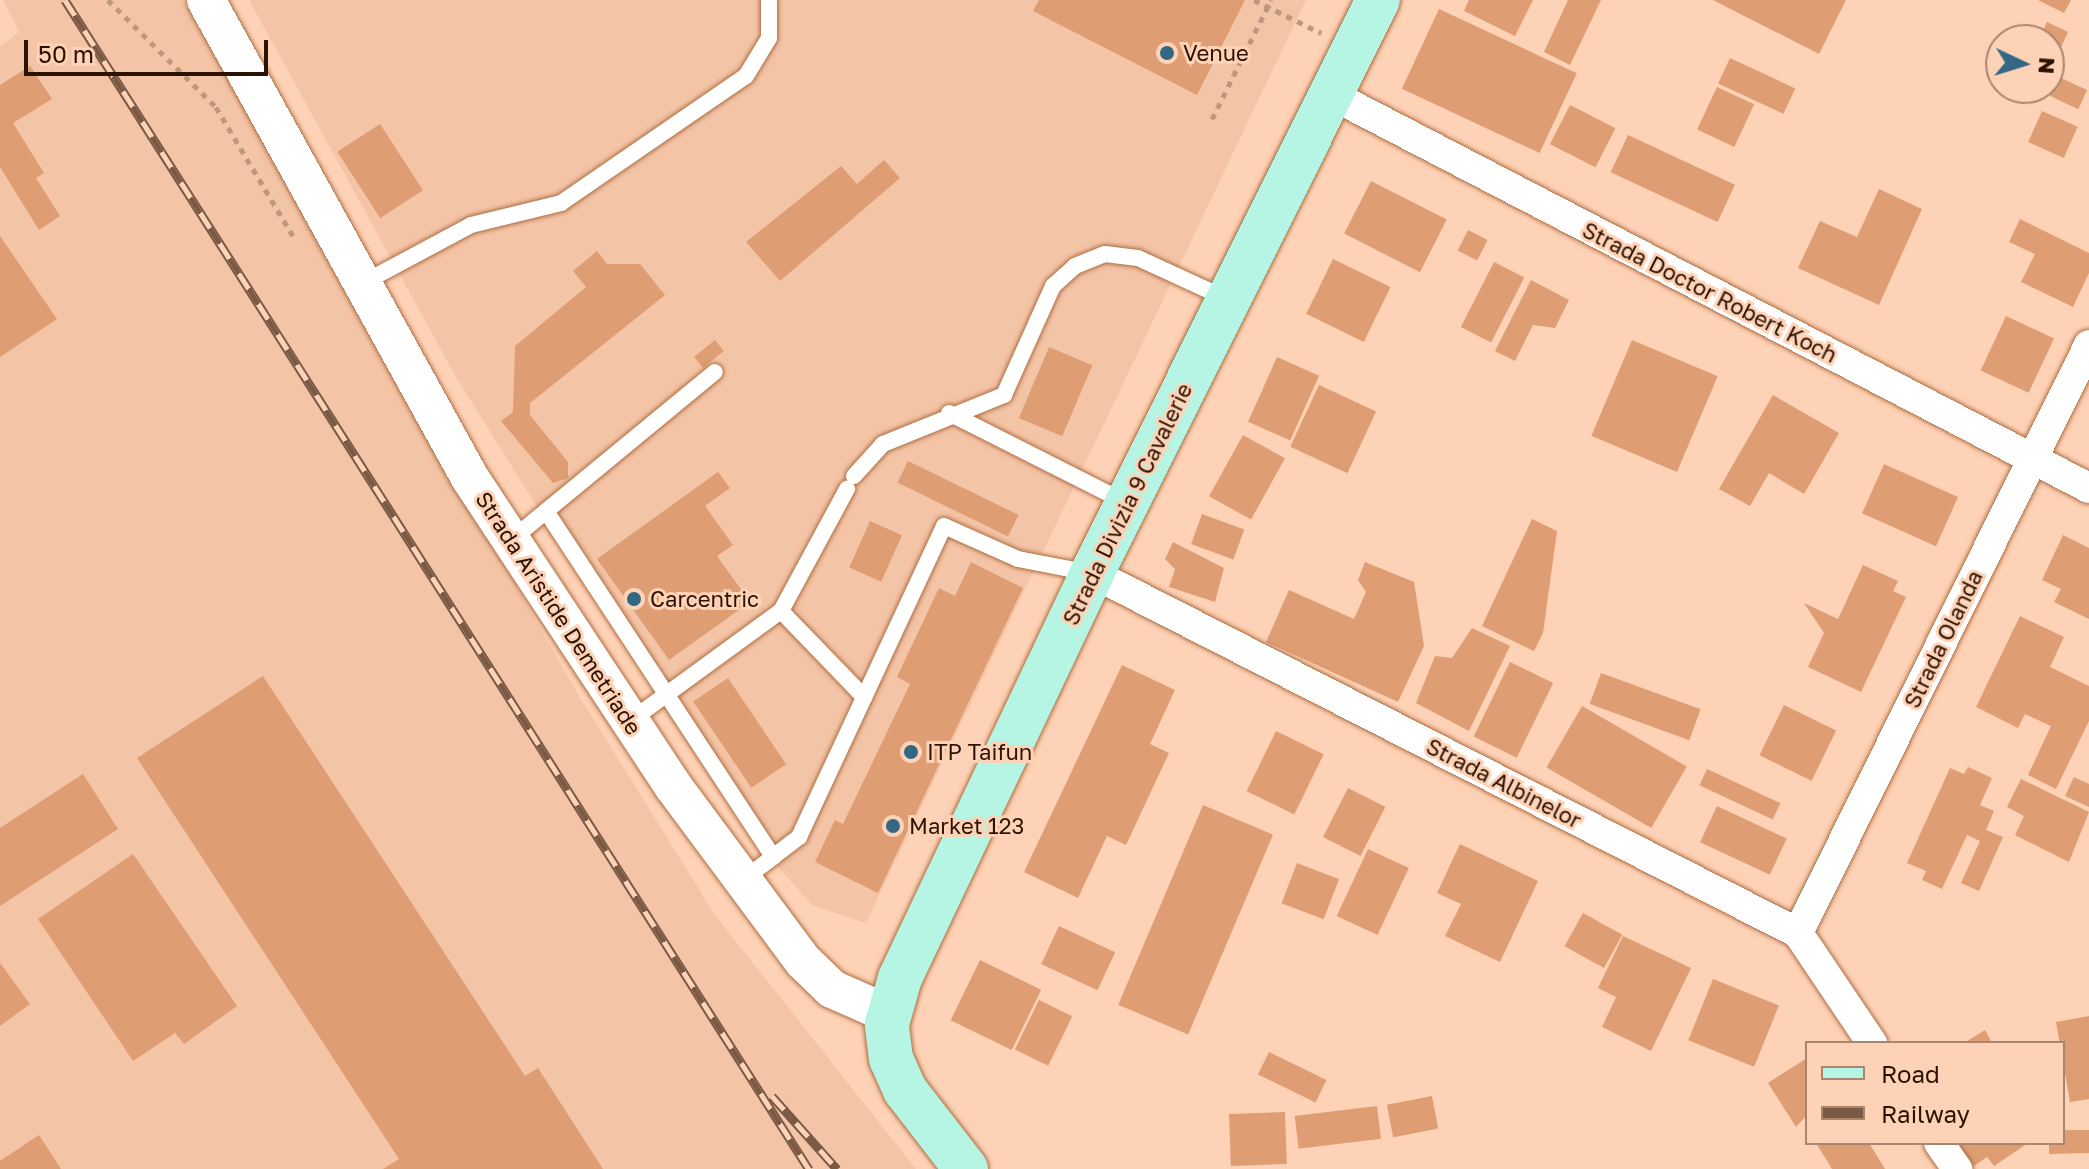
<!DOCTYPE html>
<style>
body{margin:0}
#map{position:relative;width:2089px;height:1169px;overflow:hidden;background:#fed2b6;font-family:"Golos Text",sans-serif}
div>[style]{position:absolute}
.built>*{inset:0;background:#f4c4a6}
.building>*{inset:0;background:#de9d72;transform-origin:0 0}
.path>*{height:5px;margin-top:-2.5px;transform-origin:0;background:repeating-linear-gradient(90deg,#bd977e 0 6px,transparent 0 12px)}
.roads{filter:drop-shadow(0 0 2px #af6d40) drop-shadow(0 0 2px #af6d40)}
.service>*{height:16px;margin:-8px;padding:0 8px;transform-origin:8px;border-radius:8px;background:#fff}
.minor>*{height:30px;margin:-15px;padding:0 15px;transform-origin:15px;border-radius:15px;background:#fff}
.tertiary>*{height:38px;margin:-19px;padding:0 19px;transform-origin:19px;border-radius:19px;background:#fff}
.primary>*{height:44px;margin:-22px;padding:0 22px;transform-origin:22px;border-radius:22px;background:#b6f4e3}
.rail>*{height:9px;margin-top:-4.5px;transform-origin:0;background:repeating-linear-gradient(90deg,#fed2b6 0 18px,#7b5a45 0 36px);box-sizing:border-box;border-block:2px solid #7b5a45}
.dots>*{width:22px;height:22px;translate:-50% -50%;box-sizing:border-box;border:4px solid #fed2b6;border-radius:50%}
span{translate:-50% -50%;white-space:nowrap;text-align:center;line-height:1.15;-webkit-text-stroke:6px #fed2b6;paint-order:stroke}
.poi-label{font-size:22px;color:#2c1201}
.left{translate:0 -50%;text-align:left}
.street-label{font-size:22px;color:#2c1201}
.legend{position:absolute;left:1805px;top:1041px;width:260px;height:104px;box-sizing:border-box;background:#fed2b6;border:2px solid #aa856e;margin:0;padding:10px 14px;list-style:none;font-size:24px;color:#2c1201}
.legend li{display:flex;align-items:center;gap:16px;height:40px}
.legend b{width:40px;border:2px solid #aa856e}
.north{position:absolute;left:1985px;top:24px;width:80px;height:80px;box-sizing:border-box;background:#fed2b6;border:2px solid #aa856e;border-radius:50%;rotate:94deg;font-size:22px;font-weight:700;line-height:32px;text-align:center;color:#2c1201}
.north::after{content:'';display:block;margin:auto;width:28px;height:36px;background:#336884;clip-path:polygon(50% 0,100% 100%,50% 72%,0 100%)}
.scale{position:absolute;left:24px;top:40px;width:244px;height:36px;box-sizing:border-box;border:4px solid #2c1201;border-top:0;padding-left:10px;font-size:24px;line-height:28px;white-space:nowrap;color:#2c1201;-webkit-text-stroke:6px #fed2b6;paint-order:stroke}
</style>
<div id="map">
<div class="built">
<div style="clip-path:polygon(3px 0,183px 0,576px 691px,715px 915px,916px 1169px,0 1169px,0 47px,19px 32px)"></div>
<div style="clip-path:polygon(249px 0,1306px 0,866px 923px,812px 905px,763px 850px,615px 632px,456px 377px)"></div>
</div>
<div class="building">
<div style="clip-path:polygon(1039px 0,1245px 0,1197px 95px,1033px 11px)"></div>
<div style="clip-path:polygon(1469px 0,1533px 0,1515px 36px,1464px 11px)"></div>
<div style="clip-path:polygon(1568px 0,1601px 0,1570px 65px,1544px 52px)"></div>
<div style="clip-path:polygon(1713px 0,1846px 0,1819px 54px)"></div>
<div style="clip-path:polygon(2038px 0,2071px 0,2064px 13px)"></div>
<div style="left:1439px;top:9px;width:152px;height:88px;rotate:25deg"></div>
<div style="clip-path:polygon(2047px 22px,2068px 32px,2057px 56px,2049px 52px,2049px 40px,2039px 40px)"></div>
<div style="left:1730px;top:58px;width:72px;height:28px;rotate:25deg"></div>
<div style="clip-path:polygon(30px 66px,52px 99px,13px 123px,44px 173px,36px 178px,60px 216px,39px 230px,0 167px,0 85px)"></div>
<div style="left:2059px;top:77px;width:31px;height:21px;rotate:25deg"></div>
<div style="left:1717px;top:87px;width:41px;height:47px;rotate:25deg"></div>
<div style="left:1570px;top:105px;width:51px;height:44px;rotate:27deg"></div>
<div style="left:2042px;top:111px;width:39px;height:34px;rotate:24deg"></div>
<div style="left:380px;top:124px;width:79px;height:51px;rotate:57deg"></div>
<div style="left:1628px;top:135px;width:118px;height:41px;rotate:25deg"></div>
<div style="clip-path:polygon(884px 160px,900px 178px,780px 281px,746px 242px,841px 166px,857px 184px)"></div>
<div style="left:1371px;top:181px;width:85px;height:59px;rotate:27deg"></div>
<div style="clip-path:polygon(1879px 189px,1922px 209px,1879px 305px,1798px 268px,1820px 221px,1857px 237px)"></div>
<div style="clip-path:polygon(2020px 219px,2089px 253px,2089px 273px,2073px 307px,2021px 282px,2035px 254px,2009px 242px)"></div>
<div style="left:1468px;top:230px;width:22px;height:23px;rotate:27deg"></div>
<div style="clip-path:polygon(0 236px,57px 319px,0 357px)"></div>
<div style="clip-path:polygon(597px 251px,607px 264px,640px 264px,665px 295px,530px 403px,530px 415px,568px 462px,568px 478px,553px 483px,501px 421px,513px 412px,515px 346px,586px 287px,573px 271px)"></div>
<div style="left:1333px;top:259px;width:64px;height:61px;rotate:26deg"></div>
<div style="left:1494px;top:262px;width:34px;height:73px;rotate:27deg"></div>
<div style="clip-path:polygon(1531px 280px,1569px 300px,1555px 328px,1533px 325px,1515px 361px,1495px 351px)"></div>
<div style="left:2006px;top:316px;width:53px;height:60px;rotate:25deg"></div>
<div style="left:715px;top:340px;width:14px;height:27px;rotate:51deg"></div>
<div style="left:1632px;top:340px;width:93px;height:104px;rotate:23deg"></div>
<div style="left:1049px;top:347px;width:47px;height:77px;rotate:23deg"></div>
<div style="left:1277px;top:357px;width:46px;height:71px;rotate:24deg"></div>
<div style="left:1319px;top:385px;width:63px;height:68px;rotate:25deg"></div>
<div style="clip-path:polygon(1773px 395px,1839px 433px,1804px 494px,1769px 473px,1750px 506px,1719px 489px)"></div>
<div style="left:1243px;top:435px;width:48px;height:70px;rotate:29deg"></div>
<div style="left:908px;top:461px;width:123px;height:24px;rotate:26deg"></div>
<div style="left:1884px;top:464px;width:81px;height:54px;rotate:24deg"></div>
<div style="clip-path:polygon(718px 472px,730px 488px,705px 506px,733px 545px,717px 556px,750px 602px,669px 660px,597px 559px)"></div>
<div style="left:1202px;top:514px;width:45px;height:32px;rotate:20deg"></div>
<div style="clip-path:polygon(1532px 519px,1557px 531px,1543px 633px,1534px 651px,1482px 626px)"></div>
<div style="left:870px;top:521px;width:35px;height:51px;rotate:24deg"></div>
<div style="clip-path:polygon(2063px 535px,2089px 548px,2089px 619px,2054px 602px,2061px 589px,2042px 580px)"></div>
<div style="clip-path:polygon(1173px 542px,1224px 568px,1215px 602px,1169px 587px,1175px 569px,1165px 559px)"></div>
<div style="clip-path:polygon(971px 562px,1023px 588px,878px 893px,815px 862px,835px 820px,843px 824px,910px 684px,897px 677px,939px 588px,955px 596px)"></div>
<div style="clip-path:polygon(1365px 562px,1414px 582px,1424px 646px,1398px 702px,1266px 642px,1289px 590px,1354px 619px,1366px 592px,1358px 580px)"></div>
<div style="clip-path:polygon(1863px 565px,1898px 581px,1893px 591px,1906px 597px,1861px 692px,1808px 667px,1824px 633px,1804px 603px,1838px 619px)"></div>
<div style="clip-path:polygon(2020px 616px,2064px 637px,2050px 667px,2089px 686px,2089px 721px,2056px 789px,2028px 775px,2051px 726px,2025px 714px,2018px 728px,1976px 707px)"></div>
<div style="clip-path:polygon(1472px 628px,1510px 646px,1469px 731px,1416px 703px,1435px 656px,1452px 658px)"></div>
<div style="left:1510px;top:662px;width:48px;height:83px;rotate:26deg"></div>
<div style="clip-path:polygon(1122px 665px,1175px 690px,1150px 744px,1169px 753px,1126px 845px,1107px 836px,1078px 898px,1024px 872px)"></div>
<div style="left:1601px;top:673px;width:106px;height:33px;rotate:20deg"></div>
<div style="clip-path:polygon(263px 676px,525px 1076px,538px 1068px,603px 1169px,383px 1169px,399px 1159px,137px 758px)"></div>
<div style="left:728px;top:678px;width:104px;height:42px;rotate:56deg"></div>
<div style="left:1784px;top:705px;width:58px;height:56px;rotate:26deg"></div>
<div style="left:1582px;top:706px;width:121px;height:71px;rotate:30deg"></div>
<div style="left:1276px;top:731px;width:53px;height:67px;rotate:26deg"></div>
<div style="clip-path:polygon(1968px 767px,1992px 778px,1980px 805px,1994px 811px,1986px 830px,2003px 837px,1979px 891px,1961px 883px,1980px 841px,1967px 835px,1942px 889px,1922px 880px,1926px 871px,1907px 863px,1950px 768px,1964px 774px)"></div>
<div style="left:1707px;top:769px;width:81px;height:18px;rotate:25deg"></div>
<div style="clip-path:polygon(83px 774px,118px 829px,0 906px,0 828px)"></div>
<div style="clip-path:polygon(2074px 777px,2089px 784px,2089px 807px,2065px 796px)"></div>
<div style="clip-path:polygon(2021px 779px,2089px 812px,2069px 862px,2015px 835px,2024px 816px,2007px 807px)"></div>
<div style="left:1348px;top:788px;width:42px;height:55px;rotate:27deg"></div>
<div style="left:1203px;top:805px;width:76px;height:217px;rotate:23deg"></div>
<div style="left:1717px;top:806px;width:77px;height:40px;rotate:25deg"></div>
<div style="clip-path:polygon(1460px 844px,1538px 881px,1500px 962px,1445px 936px,1461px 904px,1437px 893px)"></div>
<div style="left:1368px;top:849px;width:45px;height:74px;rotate:25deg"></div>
<div style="clip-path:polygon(133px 854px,237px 1006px,184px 1044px,175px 1033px,133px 1061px,38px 919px)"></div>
<div style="left:1297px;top:863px;width:45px;height:43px;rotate:21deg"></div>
<div style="left:1583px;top:913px;width:45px;height:38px;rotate:29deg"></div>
<div style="left:1059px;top:926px;width:62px;height:42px;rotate:25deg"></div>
<div style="clip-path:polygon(1623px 936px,1691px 968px,1651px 1051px,1602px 1027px,1616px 997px,1598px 988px)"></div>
<div style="left:980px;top:960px;width:68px;height:67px;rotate:26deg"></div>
<div style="clip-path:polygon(0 963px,30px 1004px,0 1026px)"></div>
<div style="left:1713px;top:979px;width:71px;height:66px;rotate:22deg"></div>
<div style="left:1039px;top:1000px;width:37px;height:55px;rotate:26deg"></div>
<div style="clip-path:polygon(2089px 1016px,2089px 1099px,2070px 1102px,2056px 1022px)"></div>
<div style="clip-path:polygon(1985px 1030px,1992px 1043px,1964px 1043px)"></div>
<div style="left:1269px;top:1052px;width:64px;height:25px;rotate:26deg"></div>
<div style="clip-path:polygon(1807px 1058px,1807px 1115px,1796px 1127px,1768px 1083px)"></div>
<div style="left:1432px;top:1096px;width:33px;height:46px;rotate:79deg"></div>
<div style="left:1377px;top:1106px;width:33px;height:83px;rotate:83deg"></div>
<div style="left:1285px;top:1112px;width:52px;height:56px;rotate:88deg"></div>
<div style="clip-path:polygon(2063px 1130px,2089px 1130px,2089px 1153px,2049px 1154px,2049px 1143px,2063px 1143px)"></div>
<div style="clip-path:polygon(39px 1135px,61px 1169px,0 1169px,0 1161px)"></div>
<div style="clip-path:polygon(1816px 1143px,1869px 1143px,1885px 1169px,1832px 1169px)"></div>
<div style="clip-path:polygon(1953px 1143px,2028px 1143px,1994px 1166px,1987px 1157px,1969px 1169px)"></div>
</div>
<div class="path">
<div style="left:108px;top:0;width:152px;rotate:44.7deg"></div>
<div style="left:216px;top:107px;width:150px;rotate:59.2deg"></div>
<div style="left:1254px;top:0;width:75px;rotate:26.2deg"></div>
<div style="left:1212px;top:119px;width:133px;rotate:-63.6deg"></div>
</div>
<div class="roads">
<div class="service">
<div style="left:361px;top:284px;width:125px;rotate:-28.2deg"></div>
<div style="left:471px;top:225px;width:93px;rotate:-13.7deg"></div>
<div style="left:561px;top:203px;width:224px;rotate:-34.5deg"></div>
<div style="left:746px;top:76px;width:44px;rotate:-58.8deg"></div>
<div style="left:769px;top:38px;width:38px;rotate:-90deg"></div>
<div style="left:949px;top:413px;width:197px;rotate:26.8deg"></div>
<div style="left:854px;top:476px;width:43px;rotate:-47.8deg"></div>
<div style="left:883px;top:444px;width:131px;rotate:-22deg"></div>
<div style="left:1004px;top:395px;width:120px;rotate:-65.8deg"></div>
<div style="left:1053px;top:286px;width:30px;rotate:-42deg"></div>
<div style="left:1075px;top:266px;width:32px;rotate:-22deg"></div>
<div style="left:1105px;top:254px;width:33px;rotate:7deg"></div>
<div style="left:1138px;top:258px;width:98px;rotate:24.7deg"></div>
<div style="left:546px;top:511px;width:414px;rotate:56.7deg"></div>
<div style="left:511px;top:540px;width:264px;rotate:-39.5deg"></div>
<div style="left:781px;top:611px;width:120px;rotate:46deg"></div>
<div style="left:630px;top:721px;width:187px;rotate:-36.1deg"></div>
<div style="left:781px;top:611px;width:139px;rotate:-61.6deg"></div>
<div style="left:743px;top:880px;width:71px;rotate:-37.5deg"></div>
<div style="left:799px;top:837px;width:343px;rotate:-65deg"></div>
<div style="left:944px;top:526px;width:81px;rotate:24deg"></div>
<div style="left:1018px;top:559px;width:73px;rotate:11deg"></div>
</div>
<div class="minor">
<div style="left:1332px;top:95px;width:853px;rotate:27.44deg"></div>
<div style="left:1092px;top:573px;width:792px;rotate:27.02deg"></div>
<div style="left:1798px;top:933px;width:133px;rotate:56.1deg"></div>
<div style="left:1798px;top:933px;width:656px;rotate:-63.67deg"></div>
<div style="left:1939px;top:1143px;width:32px;rotate:55deg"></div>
</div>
<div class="tertiary">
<div style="left:206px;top:0;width:546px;rotate:61.09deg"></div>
<div style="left:470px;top:478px;width:369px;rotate:56.6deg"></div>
<div style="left:673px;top:786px;width:218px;rotate:53.4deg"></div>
<div style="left:803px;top:961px;width:40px;rotate:44deg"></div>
<div style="left:832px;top:989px;width:62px;rotate:23.7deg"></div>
</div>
<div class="primary">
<div style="left:966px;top:1169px;width:100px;rotate:-127.7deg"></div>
<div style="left:905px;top:1090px;width:34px;rotate:-114deg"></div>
<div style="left:891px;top:1059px;width:35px;rotate:-97deg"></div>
<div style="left:887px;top:1024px;width:48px;rotate:-74.2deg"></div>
<div style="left:900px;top:978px;width:448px;rotate:-64.6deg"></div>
<div style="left:1092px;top:573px;width:640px;rotate:-63.47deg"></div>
</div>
</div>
<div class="rail">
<div style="left:65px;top:0;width:1386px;rotate:57.53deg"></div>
<div style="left:772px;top:1096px;width:98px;rotate:48.3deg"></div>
</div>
<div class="dots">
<div style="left:1167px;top:53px;background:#336884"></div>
<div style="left:634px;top:599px;background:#336884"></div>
<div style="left:911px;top:752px;background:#336884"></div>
<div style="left:893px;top:826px;background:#336884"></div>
</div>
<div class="poi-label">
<span class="left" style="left:1183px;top:53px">Venue</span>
<span class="left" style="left:650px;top:599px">Carcentric</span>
<span class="left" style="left:927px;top:752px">ITP Taifun</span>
<span class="left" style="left:909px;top:826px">Market 123</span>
</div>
<div class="street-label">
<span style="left:1710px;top:292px;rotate:27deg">Strada Doctor Robert Koch</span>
<span style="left:1127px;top:504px;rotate:-64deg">Strada Divizia 9 Cavalerie</span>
<span style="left:559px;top:613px;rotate:57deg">Strada Aristide Demetriade</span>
<span style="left:1943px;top:639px;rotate:-64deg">Strada Olanda</span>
<span style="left:1504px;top:783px;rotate:27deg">Strada Albinelor</span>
</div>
<ul class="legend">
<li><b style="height:10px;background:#b6f4e3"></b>Road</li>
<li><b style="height:10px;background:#7b5a45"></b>Railway</li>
</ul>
<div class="north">N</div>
<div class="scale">50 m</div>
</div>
